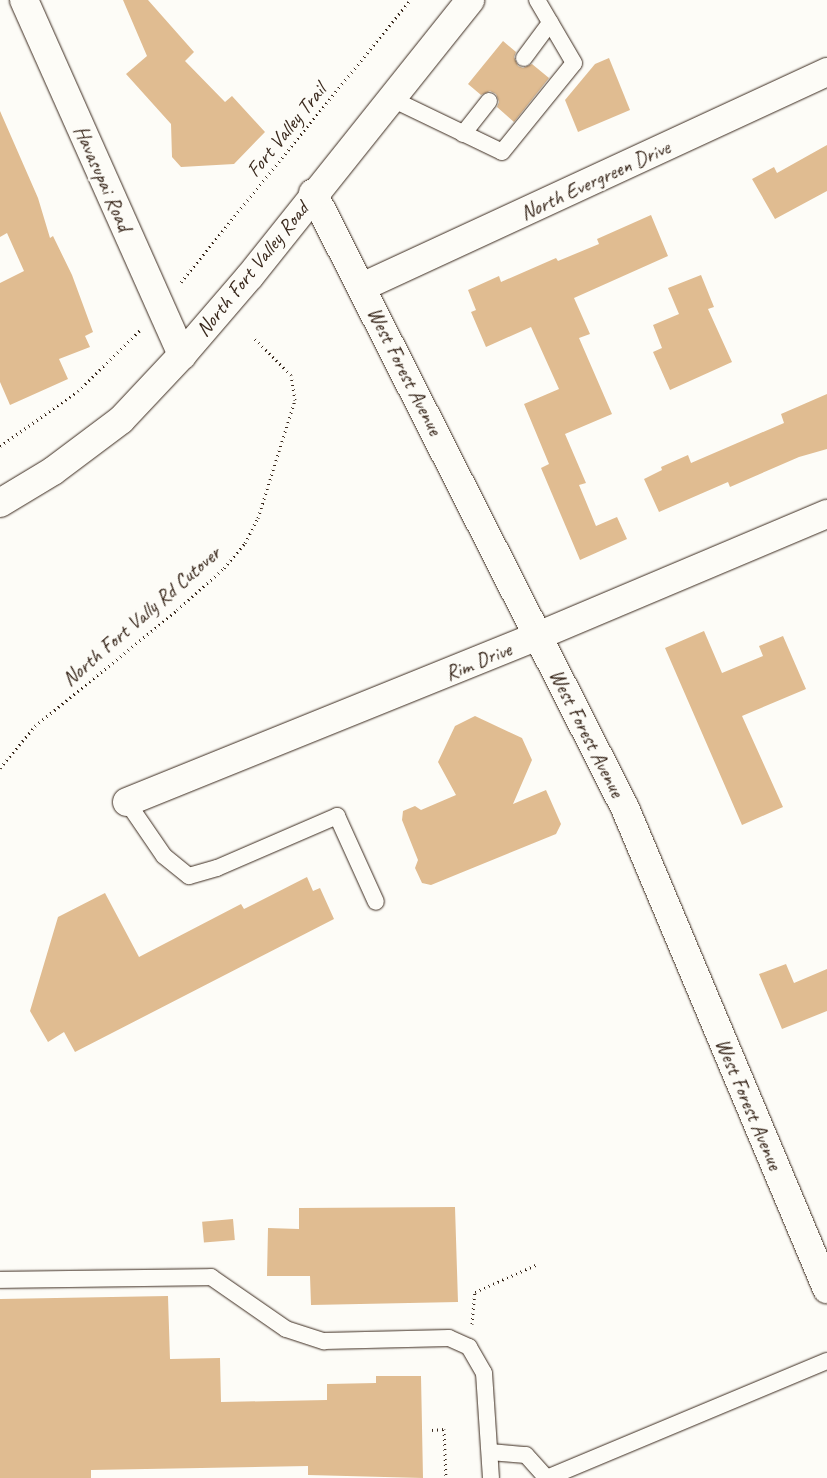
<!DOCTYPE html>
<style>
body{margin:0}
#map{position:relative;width:827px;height:1478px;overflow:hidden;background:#fdfcf7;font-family:Caveat,sans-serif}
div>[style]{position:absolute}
.building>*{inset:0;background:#e0bc91;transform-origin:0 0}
.path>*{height:3px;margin-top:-1.5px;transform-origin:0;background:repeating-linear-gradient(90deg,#3b2a1e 0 1px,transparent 0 5px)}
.roads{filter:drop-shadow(0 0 1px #3b2a1e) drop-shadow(0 0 1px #3b2a1e)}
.service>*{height:16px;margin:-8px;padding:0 8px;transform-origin:8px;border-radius:8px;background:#fdfcf7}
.minor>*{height:28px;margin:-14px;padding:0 14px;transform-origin:14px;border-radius:14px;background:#fdfcf7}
.secondary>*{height:28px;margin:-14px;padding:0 14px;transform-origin:14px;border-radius:14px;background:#fdfcf7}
.primary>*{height:28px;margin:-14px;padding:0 14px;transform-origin:14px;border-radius:14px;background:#fdfcf7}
span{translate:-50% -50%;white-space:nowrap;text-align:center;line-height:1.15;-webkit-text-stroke:4.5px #fdfcf7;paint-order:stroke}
.street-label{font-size:21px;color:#3b2a1e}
</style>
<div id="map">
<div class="building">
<div style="clip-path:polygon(123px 0,148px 0,194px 52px,185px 61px,225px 102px,232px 96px,265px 132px,234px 164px,181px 167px,172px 157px,171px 124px,126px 74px,147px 56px)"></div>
<div style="clip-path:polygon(503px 41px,516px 52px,514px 57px,518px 66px,523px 68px,532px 64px,549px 78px,514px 122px,497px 107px,499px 102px,496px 94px,490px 91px,481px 95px,468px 84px)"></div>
<div style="clip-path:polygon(609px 58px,630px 110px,578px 132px,565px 100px,595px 64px)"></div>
<div style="clip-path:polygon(0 111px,38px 198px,50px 238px,53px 236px,72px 275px,93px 332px,85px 336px,90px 347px,59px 359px,68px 379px,10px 405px,0 382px,0 283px,24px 271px,7px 233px,0 237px)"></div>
<div style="clip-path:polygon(827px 145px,827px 191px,775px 219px,752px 179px,774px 167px,777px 173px)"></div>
<div style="clip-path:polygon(651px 215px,668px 256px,574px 298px,590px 334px,579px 338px,612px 414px,565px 434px,586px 483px,579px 485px,596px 526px,617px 517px,627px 539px,580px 560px,541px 468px,549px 464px,524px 404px,559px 389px,531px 327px,486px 347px,471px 312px,476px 310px,468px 290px,499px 276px,501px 282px,556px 258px,558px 261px,599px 244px,597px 239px)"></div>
<div style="clip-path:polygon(701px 275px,714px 307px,708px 309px,732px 362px,670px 390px,653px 352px,662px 348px,653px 325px,679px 314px,668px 288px)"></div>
<div style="clip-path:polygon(827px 394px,827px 449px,799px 457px,730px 487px,728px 482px,659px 512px,644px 479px,662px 470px,661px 467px,688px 455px,691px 463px,784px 423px,781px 414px)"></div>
<div style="clip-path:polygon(704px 631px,722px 673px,763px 656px,759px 646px,783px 636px,806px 689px,742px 716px,783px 807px,742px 825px,665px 648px)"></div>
<div style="clip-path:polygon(475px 716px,522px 738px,532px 760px,513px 804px,546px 790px,561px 824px,556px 834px,431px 885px,422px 883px,415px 868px,418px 860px,402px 820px,403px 811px,415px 806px,421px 810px,456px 795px,438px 762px,455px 726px)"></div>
<div style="clip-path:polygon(307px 877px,313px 891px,320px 888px,334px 919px,75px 1052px,64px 1032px,48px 1042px,30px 1011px,58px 917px,105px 893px,139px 957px,241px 904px,244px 909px)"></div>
<div style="clip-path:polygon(786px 964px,794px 983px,827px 969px,827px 1011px,782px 1029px,759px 974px)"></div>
<div style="clip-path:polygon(455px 1207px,458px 1302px,311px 1305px,310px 1276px,267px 1276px,268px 1228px,299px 1229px,299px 1208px)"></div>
<div style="left:233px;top:1219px;width:21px;height:31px;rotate:85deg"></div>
<div style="clip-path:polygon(168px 1296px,170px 1359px,220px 1358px,221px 1402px,327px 1400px,327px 1384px,376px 1383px,376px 1376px,421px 1376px,423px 1478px,308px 1475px,308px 1466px,91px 1470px,91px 1478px,0 1478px,0 1299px)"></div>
</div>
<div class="path">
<div style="left:181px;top:282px;width:363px;rotate:-50.9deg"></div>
<div style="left:0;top:446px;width:95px;rotate:-35.2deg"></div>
<div style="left:78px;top:391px;width:88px;rotate:-44.5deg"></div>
<div style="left:0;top:768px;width:55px;rotate:-50.2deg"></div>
<div style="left:35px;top:726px;width:183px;rotate:-39.2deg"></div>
<div style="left:177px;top:610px;width:63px;rotate:-41.8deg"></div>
<div style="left:224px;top:568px;width:33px;rotate:-50deg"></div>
<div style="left:245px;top:543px;width:28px;rotate:-63deg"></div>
<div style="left:258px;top:518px;width:124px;rotate:-72.6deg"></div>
<div style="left:295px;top:400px;width:25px;rotate:-99deg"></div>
<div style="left:291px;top:375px;width:52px;rotate:-135deg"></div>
<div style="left:472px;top:1324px;width:32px;rotate:-85deg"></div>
<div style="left:475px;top:1292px;width:69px;rotate:-24deg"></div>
<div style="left:432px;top:1430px;width:12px;rotate:-5deg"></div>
<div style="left:444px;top:1429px;width:49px;rotate:87.7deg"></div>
</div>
<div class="roads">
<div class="service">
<div style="left:524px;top:58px;width:44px;rotate:-53.4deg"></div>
<div style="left:390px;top:98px;width:124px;rotate:25.7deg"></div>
<div style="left:502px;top:152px;width:114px;rotate:-51deg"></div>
<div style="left:574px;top:63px;width:73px;rotate:-120.4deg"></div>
<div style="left:463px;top:134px;width:42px;rotate:-51.8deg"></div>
<div style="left:127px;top:802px;width:65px;rotate:55.6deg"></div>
<div style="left:164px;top:856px;width:32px;rotate:39deg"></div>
<div style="left:189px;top:876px;width:29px;rotate:-16deg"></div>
<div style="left:217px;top:868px;width:131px;rotate:-23.4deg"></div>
<div style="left:337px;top:816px;width:94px;rotate:65.6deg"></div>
<div style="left:0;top:1280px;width:211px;rotate:-0.8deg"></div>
<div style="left:211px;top:1277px;width:91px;rotate:34.7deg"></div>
<div style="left:286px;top:1329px;width:40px;rotate:18deg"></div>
<div style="left:324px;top:1341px;width:125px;rotate:-1.4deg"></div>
<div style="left:449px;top:1338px;width:22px;rotate:24deg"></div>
<div style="left:469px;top:1347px;width:30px;rotate:60deg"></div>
<div style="left:484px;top:1373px;width:105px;rotate:86.2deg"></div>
<div style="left:490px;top:1452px;width:36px;rotate:5deg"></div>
<div style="left:526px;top:1455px;width:31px;rotate:48deg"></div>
<div style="left:547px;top:1478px;width:303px;rotate:-22.7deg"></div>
</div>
<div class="minor">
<div style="left:24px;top:0;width:389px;rotate:66deg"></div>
<div style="left:362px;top:287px;width:512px;rotate:-24.81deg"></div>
<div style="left:127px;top:802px;width:443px;rotate:-22deg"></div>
<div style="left:538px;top:636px;width:314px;rotate:-22.9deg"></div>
</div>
<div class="secondary">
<div style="left:313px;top:193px;width:690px;rotate:63.1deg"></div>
<div style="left:625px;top:808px;width:522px;rotate:67.22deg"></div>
</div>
<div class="primary">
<div style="left:0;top:503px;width:62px;rotate:-31.1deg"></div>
<div style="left:53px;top:471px;width:85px;rotate:-36.9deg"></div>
<div style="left:121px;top:420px;width:89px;rotate:-46.8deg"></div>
<div style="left:182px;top:355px;width:104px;rotate:-49.3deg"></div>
<div style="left:250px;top:276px;width:353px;rotate:-51.4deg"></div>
</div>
</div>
<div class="street-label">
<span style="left:286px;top:130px;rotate:-51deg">Fort Valley Trail</span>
<span style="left:103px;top:178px;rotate:66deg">Havasupai Road</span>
<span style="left:595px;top:180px;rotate:-25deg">North Evergreen Drive</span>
<span style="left:252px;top:269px;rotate:-51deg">North Fort Valley Road</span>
<span style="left:405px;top:371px;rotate:63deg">West Forest Avenue</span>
<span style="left:141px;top:616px;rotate:-41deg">North Fort Vally Rd Cutover</span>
<span style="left:478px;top:661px;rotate:-22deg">Rim Drive</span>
<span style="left:587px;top:733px;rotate:63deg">West Forest Avenue</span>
<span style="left:749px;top:1104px;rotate:67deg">West Forest Avenue</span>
</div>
</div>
